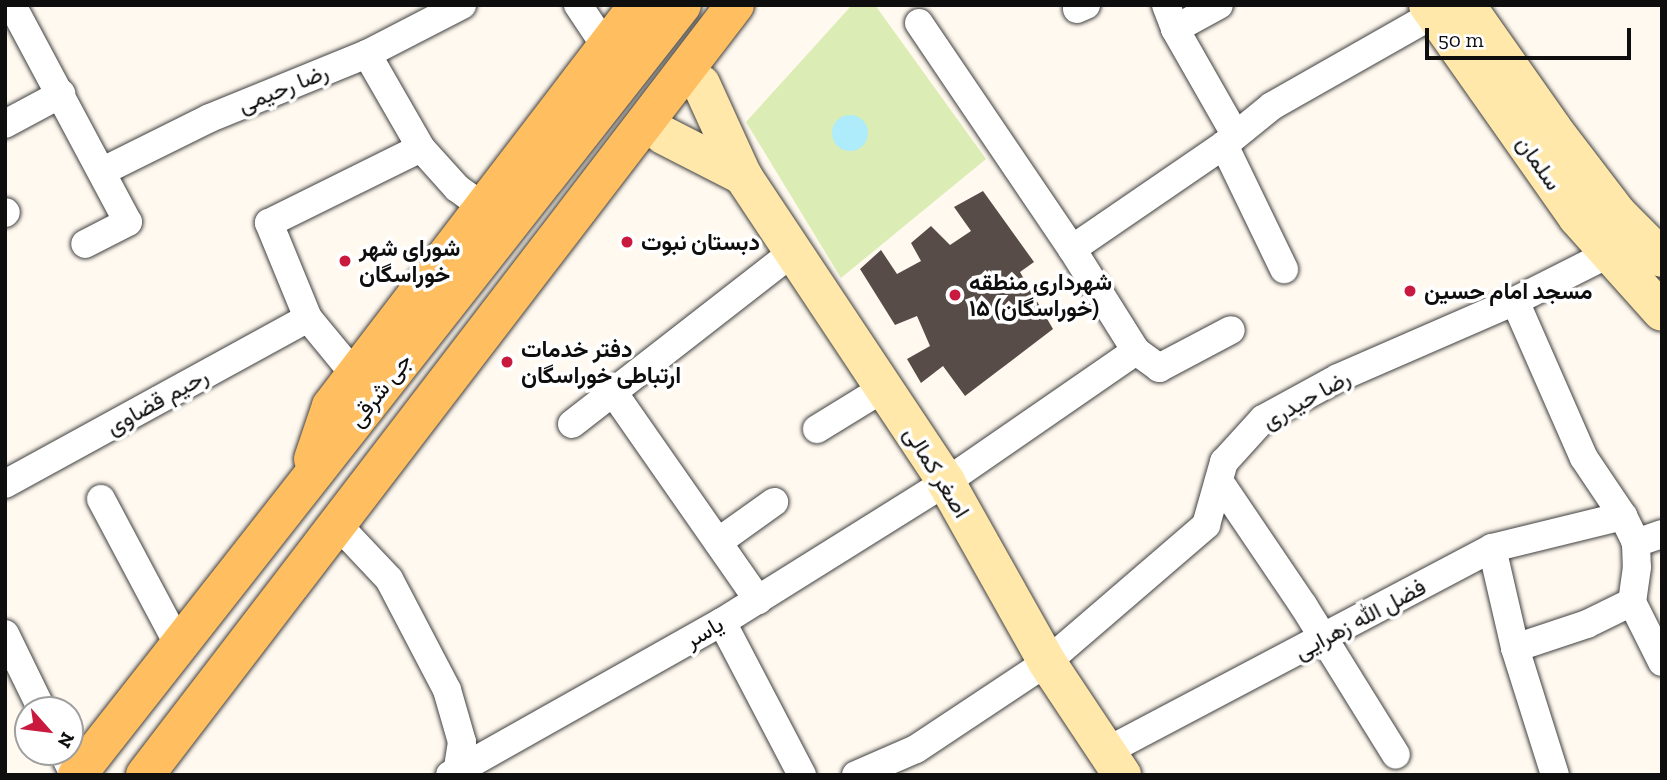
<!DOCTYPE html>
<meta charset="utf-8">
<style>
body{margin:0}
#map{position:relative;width:1667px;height:780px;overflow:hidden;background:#fff9ef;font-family:"Zilla Slab",Vazirmatn,serif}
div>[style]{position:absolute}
.green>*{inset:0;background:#dbedb4}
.water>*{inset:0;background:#aeebfb}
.round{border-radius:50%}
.building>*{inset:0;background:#584c49}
.roads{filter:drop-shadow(0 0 2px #414141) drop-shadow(0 0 2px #414141)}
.street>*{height:28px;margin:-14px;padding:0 14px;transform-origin:14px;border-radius:14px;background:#fff}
.secondary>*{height:38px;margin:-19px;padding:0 19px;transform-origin:19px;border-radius:19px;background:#ffe8aa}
.primary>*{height:38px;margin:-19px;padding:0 19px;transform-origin:19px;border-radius:19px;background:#ffbe5f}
.dots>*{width:19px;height:19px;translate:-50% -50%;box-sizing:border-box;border:4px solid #fff;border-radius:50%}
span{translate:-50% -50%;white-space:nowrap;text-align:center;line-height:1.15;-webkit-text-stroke:7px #fff;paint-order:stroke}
.street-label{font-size:23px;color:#0e0e0e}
.poi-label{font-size:23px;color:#0e0e0e;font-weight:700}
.left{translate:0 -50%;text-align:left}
.frame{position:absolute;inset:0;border:7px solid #0e0e0e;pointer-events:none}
.north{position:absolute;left:14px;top:696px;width:70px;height:70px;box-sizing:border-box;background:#fff;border:2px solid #9f9f9f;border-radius:50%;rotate:118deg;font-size:19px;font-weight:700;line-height:28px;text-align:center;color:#0e0e0e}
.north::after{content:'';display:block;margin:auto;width:24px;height:32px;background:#ca193e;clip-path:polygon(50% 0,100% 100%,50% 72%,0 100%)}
.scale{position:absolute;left:1425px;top:28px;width:206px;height:32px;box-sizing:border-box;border:4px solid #0e0e0e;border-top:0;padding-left:9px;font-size:21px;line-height:24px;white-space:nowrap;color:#0e0e0e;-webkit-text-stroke:5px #fff;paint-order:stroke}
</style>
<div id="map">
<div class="green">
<div style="clip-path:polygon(852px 5px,875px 5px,986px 159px,841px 278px,746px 122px)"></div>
</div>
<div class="water">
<div class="round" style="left:832px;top:115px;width:36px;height:36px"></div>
</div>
<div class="building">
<div style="clip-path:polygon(983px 191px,1034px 262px,1020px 272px,1053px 329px,965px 396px,943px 366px,921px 383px,907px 359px,930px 346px,917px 316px,895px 325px,860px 269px,881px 250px,897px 274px,921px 261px,911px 243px,931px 226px,950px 245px,971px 231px,954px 207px)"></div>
</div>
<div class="roads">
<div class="street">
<div style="left:12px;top:5px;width:246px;rotate:61.9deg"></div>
<div style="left:128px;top:222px;width:48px;rotate:152.9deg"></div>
<div style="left:578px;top:5px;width:50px;rotate:56.3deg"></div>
<div style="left:1166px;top:5px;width:26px;rotate:69deg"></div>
<div style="left:1175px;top:29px;width:121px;rotate:60.3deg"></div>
<div style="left:1077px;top:9px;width:10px;rotate:-24deg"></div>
<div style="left:919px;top:23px;width:273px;rotate:55.9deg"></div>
<div style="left:1175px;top:29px;width:50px;rotate:-28.6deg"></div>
<div style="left:367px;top:54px;width:108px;rotate:60.1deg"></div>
<div style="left:421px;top:148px;width:54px;rotate:48deg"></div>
<div style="left:457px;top:188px;width:32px;rotate:36deg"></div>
<div style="left:5px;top:124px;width:64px;rotate:-28.2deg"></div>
<div style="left:1224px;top:145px;width:138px;rotate:64.2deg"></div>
<div style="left:103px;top:171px;width:119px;rotate:-26.4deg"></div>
<div style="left:210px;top:118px;width:170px;rotate:-22.2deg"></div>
<div style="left:367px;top:54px;width:107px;rotate:-27.3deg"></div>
<div style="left:5px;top:213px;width:1px;rotate:-45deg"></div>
<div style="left:1515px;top:301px;width:171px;rotate:66.3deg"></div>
<div style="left:1584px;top:458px;width:70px;rotate:56.1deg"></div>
<div style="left:1623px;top:516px;width:30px;rotate:64deg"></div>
<div style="left:1136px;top:351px;width:29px;rotate:36deg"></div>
<div style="left:1159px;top:368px;width:81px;rotate:-27.8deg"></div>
<div style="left:355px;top:375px;width:74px;rotate:-129.5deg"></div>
<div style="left:308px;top:318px;width:103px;rotate:-112.3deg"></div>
<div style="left:269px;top:223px;width:169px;rotate:-26.3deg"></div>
<div style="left:613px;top:392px;width:254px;rotate:55.1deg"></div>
<div style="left:572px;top:424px;width:280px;rotate:-37.9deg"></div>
<div style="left:817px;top:429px;width:79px;rotate:-31.5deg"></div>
<div style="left:1219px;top:481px;width:150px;rotate:55.9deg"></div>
<div style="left:1303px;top:605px;width:176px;rotate:58.2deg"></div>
<div style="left:5px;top:484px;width:345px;rotate:-28.7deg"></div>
<div style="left:101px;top:499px;width:166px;rotate:62deg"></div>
<div style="left:338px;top:525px;width:74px;rotate:46.6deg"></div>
<div style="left:389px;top:579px;width:125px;rotate:62.4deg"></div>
<div style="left:447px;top:690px;width:54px;rotate:73.9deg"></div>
<div style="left:462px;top:742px;width:33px;rotate:99deg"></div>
<div style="left:1662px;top:534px;width:28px;rotate:161deg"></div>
<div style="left:1636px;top:543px;width:24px;rotate:88deg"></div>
<div style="left:1637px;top:567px;width:35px;rotate:98deg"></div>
<div style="left:1632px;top:602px;width:67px;rotate:63.4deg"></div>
<div style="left:718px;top:542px;width:69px;rotate:-35.5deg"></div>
<div style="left:1492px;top:548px;width:103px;rotate:77deg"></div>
<div style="left:1515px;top:648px;width:133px;rotate:72.5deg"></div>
<div style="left:722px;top:622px;width:173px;rotate:62.4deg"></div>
<div style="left:5px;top:634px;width:85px;rotate:64deg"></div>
<div style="left:1515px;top:648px;width:76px;rotate:-18.4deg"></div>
<div style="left:1587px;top:624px;width:50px;rotate:-26.1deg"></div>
<div style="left:1107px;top:751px;width:435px;rotate:-27.8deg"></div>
<div style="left:1492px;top:548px;width:135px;rotate:-13.7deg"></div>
<div style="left:63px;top:752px;width:25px;rotate:64deg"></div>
<div style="left:450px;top:775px;width:312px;rotate:-29.4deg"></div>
<div style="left:722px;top:622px;width:264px;rotate:-32deg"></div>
<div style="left:946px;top:482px;width:231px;rotate:-34.6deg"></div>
<div style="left:1136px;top:351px;width:120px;rotate:-122.1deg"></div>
<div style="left:1072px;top:249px;width:184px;rotate:-34.4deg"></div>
<div style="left:1224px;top:145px;width:62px;rotate:-39.1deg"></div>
<div style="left:1272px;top:106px;width:186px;rotate:-29.6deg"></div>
<div style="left:856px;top:775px;width:65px;rotate:-23.4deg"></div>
<div style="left:916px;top:749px;width:157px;rotate:-33.6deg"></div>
<div style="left:1047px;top:662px;width:210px;rotate:-40.7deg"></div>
<div style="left:1206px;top:525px;width:66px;rotate:-74.1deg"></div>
<div style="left:1224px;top:462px;width:58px;rotate:-47.8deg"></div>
<div style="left:1263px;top:419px;width:85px;rotate:-28.7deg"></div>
<div style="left:1338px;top:378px;width:193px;rotate:-23.5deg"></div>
<div style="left:1515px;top:301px;width:106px;rotate:-26.8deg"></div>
</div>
<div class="secondary">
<div style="left:1428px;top:5px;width:259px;rotate:54.9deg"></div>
<div style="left:1577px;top:217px;width:127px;rotate:48.2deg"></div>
<div style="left:1466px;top:5px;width:151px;rotate:54.9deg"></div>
<div style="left:1553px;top:129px;width:107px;rotate:52.6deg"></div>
<div style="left:1618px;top:214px;width:62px;rotate:45deg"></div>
<div style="left:701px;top:84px;width:101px;rotate:65.5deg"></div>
<div style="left:743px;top:176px;width:367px;rotate:56.4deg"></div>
<div style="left:946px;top:482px;width:206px;rotate:60.7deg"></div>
<div style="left:1047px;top:662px;width:136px;rotate:56.4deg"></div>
<div style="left:663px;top:135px;width:90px;rotate:27.1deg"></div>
</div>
<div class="primary">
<div style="left:313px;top:459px;width:56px;rotate:-71.2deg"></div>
<div style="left:331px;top:406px;width:505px;rotate:-52.56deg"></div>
<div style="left:77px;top:775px;width:979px;rotate:-51.84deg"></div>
<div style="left:145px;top:775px;width:970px;rotate:-52.54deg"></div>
</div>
</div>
<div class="dots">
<div style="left:627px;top:242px;background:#ca193e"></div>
<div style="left:345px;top:261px;background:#ca193e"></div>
<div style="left:1410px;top:291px;background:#ca193e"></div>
<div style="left:955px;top:295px;background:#ca193e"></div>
<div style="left:507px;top:362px;background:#ca193e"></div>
</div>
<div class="street-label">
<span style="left:283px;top:88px;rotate:-22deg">رضا رحیمی</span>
<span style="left:1539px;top:163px;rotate:55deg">سلمان</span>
<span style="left:380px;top:390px;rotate:-52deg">جی شرقی</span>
<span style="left:1306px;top:399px;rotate:-29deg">رضا حیدری</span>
<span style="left:157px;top:401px;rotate:-29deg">رحیم قضاوی</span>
<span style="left:937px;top:472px;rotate:58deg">اصغر کمالی</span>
<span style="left:1360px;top:619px;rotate:-28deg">فضل الله زهرایی</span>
<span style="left:704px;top:632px;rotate:-30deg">یاسر</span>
</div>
<div class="poi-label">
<span class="left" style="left:641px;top:242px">دبستان نبوت</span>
<span class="left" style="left:359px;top:261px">شورای شهر<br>خوراسگان</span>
<span class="left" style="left:969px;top:295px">شهرداری منطقه<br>۱۵ (خوراسگان)</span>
<span class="left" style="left:1424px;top:291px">مسجد امام حسین</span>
<span class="left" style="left:521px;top:362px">دفتر خدمات<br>ارتباطی خوراسگان</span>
</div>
<div class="frame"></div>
<div class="north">N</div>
<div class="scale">50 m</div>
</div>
